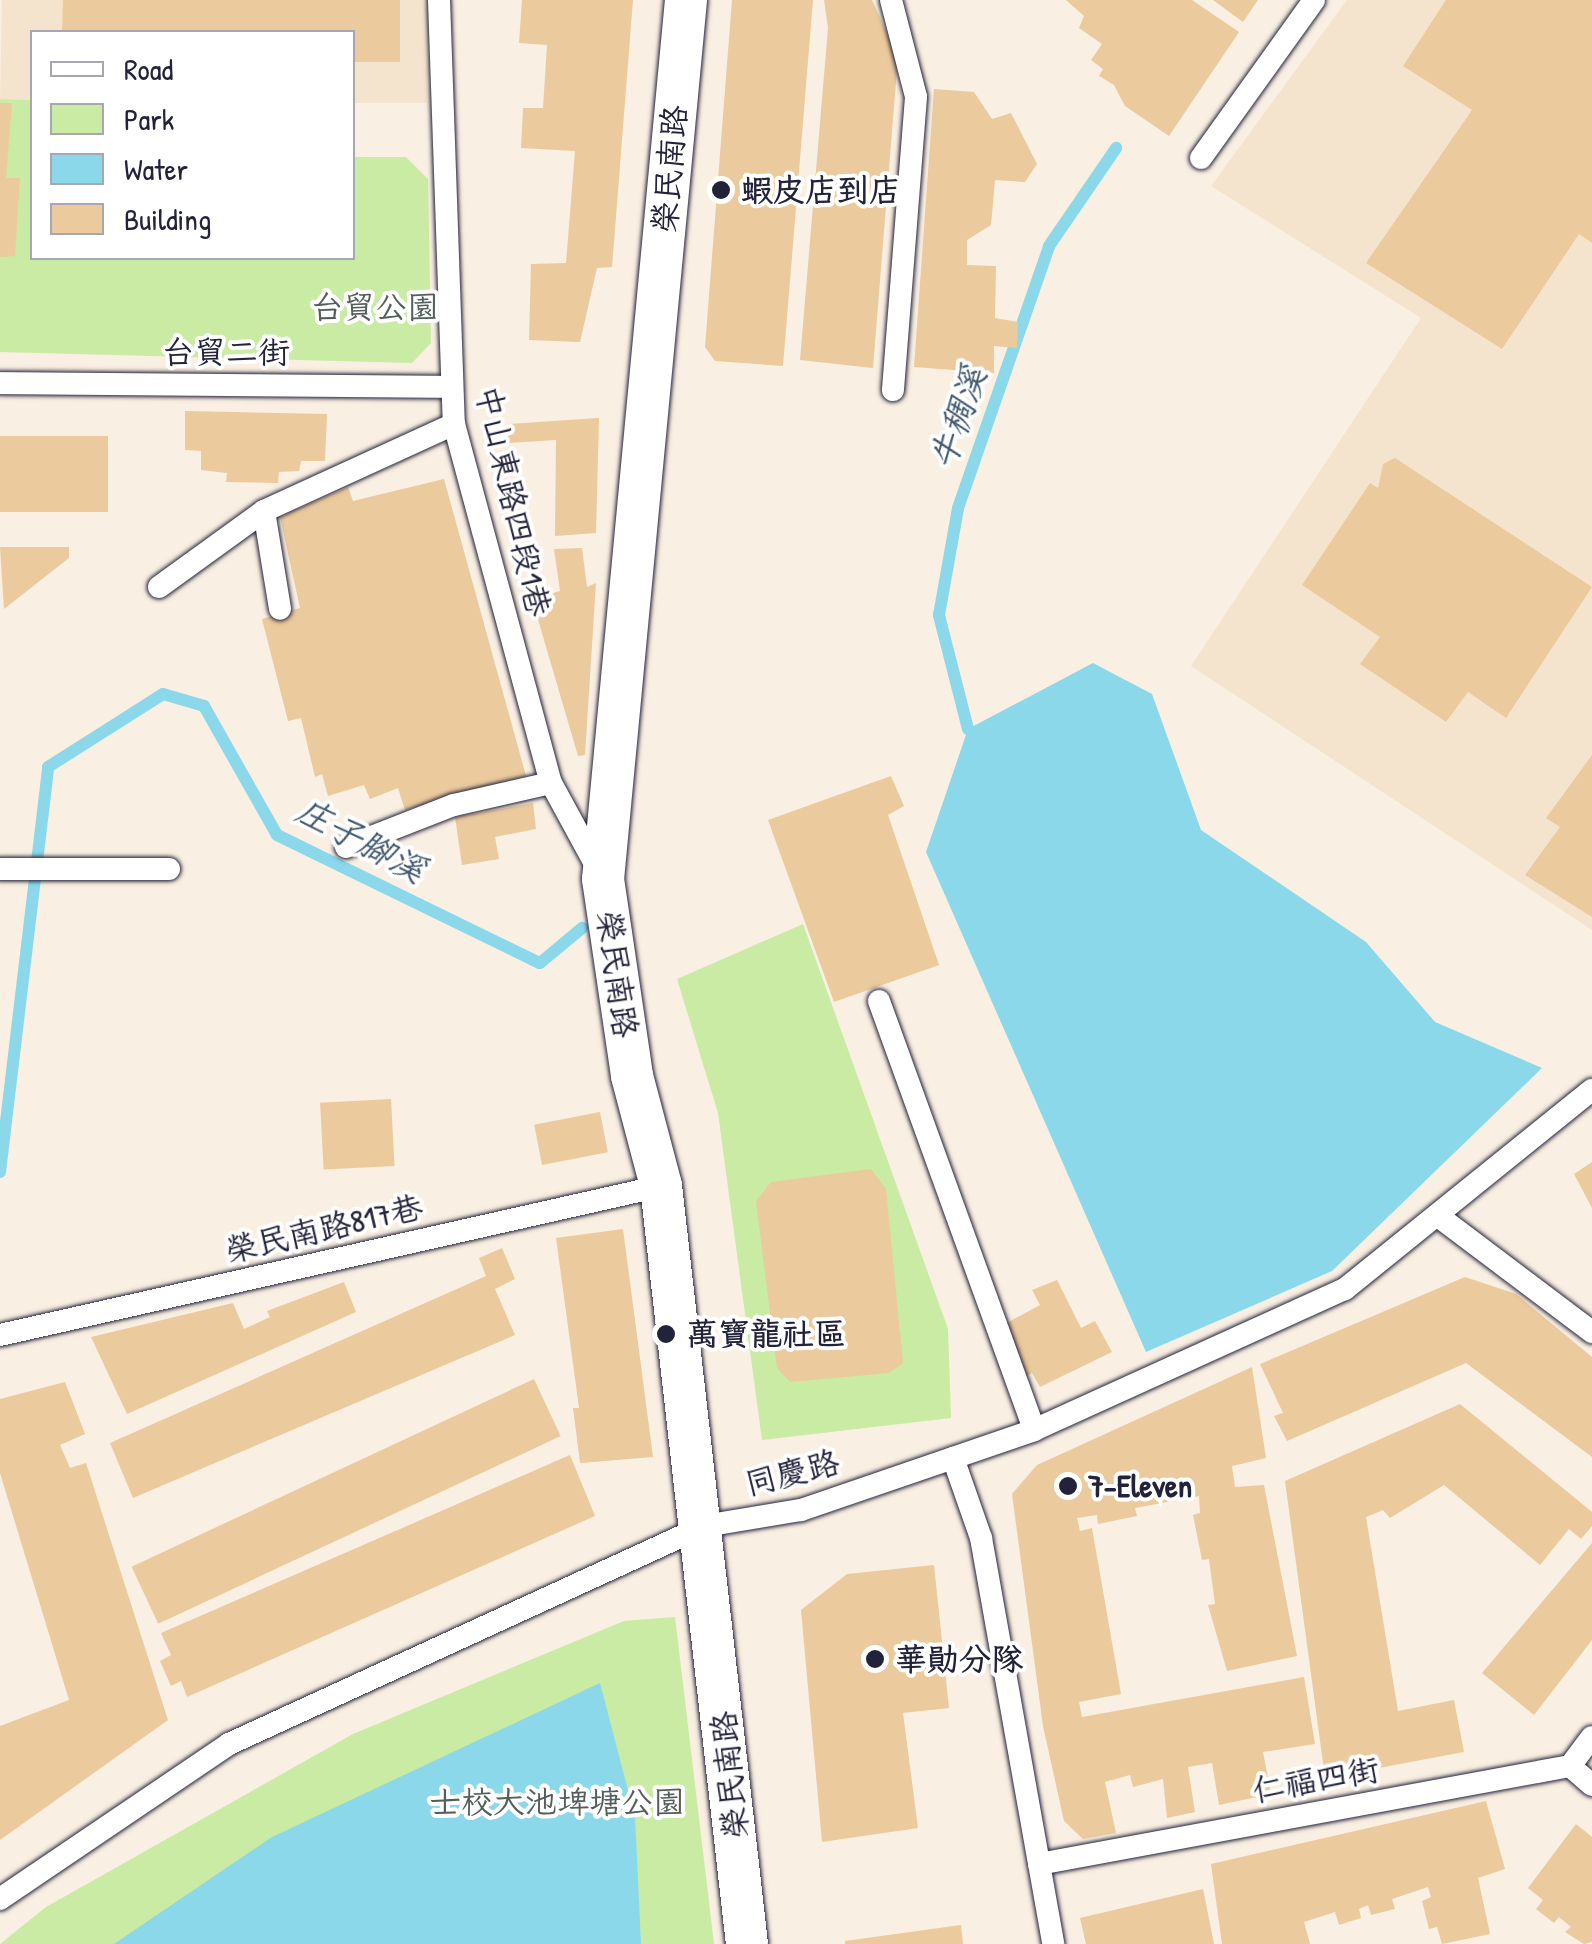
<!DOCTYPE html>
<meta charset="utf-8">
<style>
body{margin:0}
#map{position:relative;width:1592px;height:1944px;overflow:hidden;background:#f9efe2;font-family:"Patrick Hand","LXGW WenKai TC",sans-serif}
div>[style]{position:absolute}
.built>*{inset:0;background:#f5e4cd}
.green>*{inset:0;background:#c9eba3}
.water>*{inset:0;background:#8bd8ea}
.stream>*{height:12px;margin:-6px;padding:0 6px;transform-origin:6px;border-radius:6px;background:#8bd8ea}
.building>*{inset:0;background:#ebca9d;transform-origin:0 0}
.roads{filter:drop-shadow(0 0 2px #22223b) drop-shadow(0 0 2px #22223b)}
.service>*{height:22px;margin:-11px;padding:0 11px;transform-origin:11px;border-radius:11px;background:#fff}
.minor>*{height:42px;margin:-21px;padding:0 21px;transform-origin:21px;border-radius:21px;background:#fff}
.dots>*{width:28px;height:28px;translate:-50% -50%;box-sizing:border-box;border:5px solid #fff;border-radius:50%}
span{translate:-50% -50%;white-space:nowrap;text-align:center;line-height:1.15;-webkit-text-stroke:8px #fff;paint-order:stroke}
.street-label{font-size:32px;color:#22223b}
.poi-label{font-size:32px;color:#22223b;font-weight:700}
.left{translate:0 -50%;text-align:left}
.park-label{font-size:32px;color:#545e5a}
.water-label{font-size:35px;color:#425970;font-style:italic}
.legend{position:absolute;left:30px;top:30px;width:325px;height:230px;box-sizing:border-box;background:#fff;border:2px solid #a7a7b1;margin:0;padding:12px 18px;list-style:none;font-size:30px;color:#22223b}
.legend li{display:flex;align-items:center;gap:20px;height:50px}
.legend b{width:50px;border:2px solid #a7a7b1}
</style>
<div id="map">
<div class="built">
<div style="clip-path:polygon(2px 0,428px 0,427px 103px,353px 103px,352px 32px,32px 32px,32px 100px,0 99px)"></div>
<div style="clip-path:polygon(1347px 0,1592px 0,1592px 930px,1191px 666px,1421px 318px,1211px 186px)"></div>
</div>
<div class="green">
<div style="clip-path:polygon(0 99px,32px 100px,32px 258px,352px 258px,353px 157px,406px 157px,428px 179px,431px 343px,412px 363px,0 352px)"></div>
<div style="clip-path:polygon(803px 924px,948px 1329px,951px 1418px,762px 1440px,718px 1113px,677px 979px)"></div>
<div style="clip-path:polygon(675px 1617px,714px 1944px,0 1944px,46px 1907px,353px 1734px,624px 1621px)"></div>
</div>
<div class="water">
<div style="clip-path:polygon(1093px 663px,1152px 694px,1201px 830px,1366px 942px,1435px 1022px,1542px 1068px,1332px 1271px,1146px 1352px,926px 852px,968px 729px)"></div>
<div style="clip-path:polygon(600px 1683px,635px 1817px,641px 1944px,114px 1944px,272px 1837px)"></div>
</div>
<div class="stream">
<div style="left:968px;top:729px;width:118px;rotate:-104.3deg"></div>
<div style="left:939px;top:615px;width:109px;rotate:-79.9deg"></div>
<div style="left:958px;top:508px;width:277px;rotate:-70.8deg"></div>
<div style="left:1049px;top:246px;width:119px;rotate:-55.6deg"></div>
<div style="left:0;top:1172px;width:408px;rotate:-83.2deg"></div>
<div style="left:48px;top:767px;width:136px;rotate:-32.4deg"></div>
<div style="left:163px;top:694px;width:43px;rotate:16.3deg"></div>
<div style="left:204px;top:706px;width:148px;rotate:60.5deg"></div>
<div style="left:277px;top:835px;width:292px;rotate:26deg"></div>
<div style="left:540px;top:963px;width:55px;rotate:-39.8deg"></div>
</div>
<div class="building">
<div style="clip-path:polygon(63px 0,400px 0,400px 62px,352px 62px,352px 32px,62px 32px)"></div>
<div style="clip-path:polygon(522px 0,633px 0,612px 267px,597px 268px,580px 342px,529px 340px,531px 264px,566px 263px,575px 151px,521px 148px,523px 108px,543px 108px,547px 45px,519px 43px)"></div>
<div style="clip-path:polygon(732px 0,813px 0,783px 366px,715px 361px,705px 347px)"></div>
<div style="clip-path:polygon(824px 0,872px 0,898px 57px,873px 368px,800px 360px,828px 28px)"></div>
<div style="clip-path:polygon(1066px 0,1192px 0,1239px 32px,1169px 136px,1125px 106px,1114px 85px,1099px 76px,1103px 69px,1091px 60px,1102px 44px,1079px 28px,1084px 16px)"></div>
<div style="clip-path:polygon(1213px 0,1258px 0,1243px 22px)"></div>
<div style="clip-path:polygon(1446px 0,1592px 0,1592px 243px,1579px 234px,1502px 349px,1366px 263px,1472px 110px,1403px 66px)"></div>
<div style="clip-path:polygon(934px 89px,974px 92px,992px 119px,1011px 113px,1037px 164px,1025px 182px,995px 180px,991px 225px,967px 240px,967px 265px,996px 266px,995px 318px,1018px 322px,1017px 348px,994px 346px,994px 373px,914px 367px)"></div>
<div style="clip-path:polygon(0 103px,12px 103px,6px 178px,20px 178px,15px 256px,0 257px)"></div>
<div style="clip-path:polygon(185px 411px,327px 414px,325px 461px,301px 461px,299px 471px,279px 472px,278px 483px,226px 482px,227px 473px,201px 470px,201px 451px,185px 450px)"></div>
<div style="clip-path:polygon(599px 418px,596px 533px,555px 536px,556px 440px,508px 443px,508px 424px)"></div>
<div style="left:0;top:436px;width:108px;height:76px"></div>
<div style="clip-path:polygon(1395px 458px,1592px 587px,1506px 718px,1468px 692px,1446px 722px,1360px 664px,1380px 637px,1302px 585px,1370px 483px,1378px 488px,1383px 464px)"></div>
<div style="clip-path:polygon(444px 479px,526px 776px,405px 810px,398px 788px,370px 799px,364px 785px,328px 796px,322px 774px,315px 777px,301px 718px,288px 721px,262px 619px,300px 608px,280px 517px,348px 487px,353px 501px)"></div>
<div style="clip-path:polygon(0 547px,69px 547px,69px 558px,4px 609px)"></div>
<div style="clip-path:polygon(582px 548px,587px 587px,596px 583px,585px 755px,578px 756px,532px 599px,560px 591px,554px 549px)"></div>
<div style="clip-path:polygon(1592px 755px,1592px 917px,1525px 875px,1560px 827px,1546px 818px)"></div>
<div style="clip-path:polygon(891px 776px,904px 806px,888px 815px,939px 965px,834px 1002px,768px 820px)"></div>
<div style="clip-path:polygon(533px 803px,536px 829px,495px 837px,499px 859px,462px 865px,455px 817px)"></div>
<div style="left:391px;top:1099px;width:67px;height:71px;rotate:87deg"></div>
<div style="left:600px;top:1112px;width:41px;height:67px;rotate:79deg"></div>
<div style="clip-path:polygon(1592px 1162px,1592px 1208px,1574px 1174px)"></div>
<div style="clip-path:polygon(871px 1169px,886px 1189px,903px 1363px,889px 1373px,790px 1382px,777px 1368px,756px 1201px,771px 1182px)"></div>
<div style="clip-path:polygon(623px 1229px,653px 1457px,580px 1463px,573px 1408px,579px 1408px,556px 1238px)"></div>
<div style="clip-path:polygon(502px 1248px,515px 1279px,495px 1289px,515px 1335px,133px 1498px,110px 1443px,486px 1276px,479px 1258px)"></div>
<div style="clip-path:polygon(1465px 1277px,1516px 1294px,1592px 1357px,1592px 1457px,1466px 1363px,1287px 1441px,1274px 1416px,1283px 1413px,1260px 1364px)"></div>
<div style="clip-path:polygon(1057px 1280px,1081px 1328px,1095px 1321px,1112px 1352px,1040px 1387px,1032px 1373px,1025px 1377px,1001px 1326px,1040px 1305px,1032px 1290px)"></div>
<div style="clip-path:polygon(344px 1282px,356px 1312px,127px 1414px,91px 1337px,233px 1303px,244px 1329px,270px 1317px,267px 1311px)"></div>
<div style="clip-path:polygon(1252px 1367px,1266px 1458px,1232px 1466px,1235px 1487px,1264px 1485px,1297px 1656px,1227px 1671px,1208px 1605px,1215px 1604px,1209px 1559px,1202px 1560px,1193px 1515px,1200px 1513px,1199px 1496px,1135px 1508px,1137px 1516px,1098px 1524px,1097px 1515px,1077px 1518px,1080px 1531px,1092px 1528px,1121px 1694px,1079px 1702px,1082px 1717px,1304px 1677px,1315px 1744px,1263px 1752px,1271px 1794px,1219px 1805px,1212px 1763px,1188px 1767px,1195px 1812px,1167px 1818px,1163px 1779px,1133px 1787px,1130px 1775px,1105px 1782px,1116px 1833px,1083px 1839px,1064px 1821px,1043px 1726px,1012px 1494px,1037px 1465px)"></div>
<div style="left:534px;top:1379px;width:63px;height:444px;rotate:65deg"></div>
<div style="clip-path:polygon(65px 1382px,85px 1434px,60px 1445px,70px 1468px,86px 1463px,168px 1720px,0 1840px,0 1726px,69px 1700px,0 1473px,0 1399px)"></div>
<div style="clip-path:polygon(1460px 1404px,1592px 1512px,1592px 1526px,1581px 1539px,1569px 1529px,1540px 1565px,1444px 1485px,1390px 1518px,1383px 1510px,1366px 1517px,1398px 1711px,1454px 1700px,1464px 1752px,1325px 1778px,1285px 1481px)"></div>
<div style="clip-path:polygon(570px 1455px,595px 1516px,187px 1697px,181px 1681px,171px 1686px,160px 1661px,171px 1655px,161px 1633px)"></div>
<div style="clip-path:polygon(1592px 1543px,1592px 1640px,1534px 1715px,1482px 1673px)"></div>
<div style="clip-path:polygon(934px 1565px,949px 1708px,903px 1713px,918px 1828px,822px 1842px,801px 1610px,847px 1574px)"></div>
<div style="clip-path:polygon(1486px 1801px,1505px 1869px,1478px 1878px,1490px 1934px,1442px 1944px,1437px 1927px,1429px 1929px,1422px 1901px,1431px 1897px,1428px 1887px,1392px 1899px,1395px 1909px,1371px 1915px,1368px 1905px,1359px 1909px,1361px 1918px,1339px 1925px,1335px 1912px,1304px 1922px,1310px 1944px,1222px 1944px,1211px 1864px)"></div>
<div style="clip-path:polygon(1576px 1824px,1592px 1837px,1592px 1942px,1584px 1944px,1565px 1932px,1571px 1927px,1559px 1917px,1554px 1923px,1536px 1909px,1543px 1900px,1528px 1888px)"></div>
<div style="clip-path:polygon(1203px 1889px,1214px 1944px,1086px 1944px,1080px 1918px)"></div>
<div style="clip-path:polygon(961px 1925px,963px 1944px,845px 1944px,845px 1941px)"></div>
</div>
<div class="roads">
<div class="service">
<div style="left:439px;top:0;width:424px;rotate:88deg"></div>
<div style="left:454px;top:424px;width:372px;rotate:74.9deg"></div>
<div style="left:551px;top:783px;width:100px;rotate:61.4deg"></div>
<div style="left:891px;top:0;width:100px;rotate:75.5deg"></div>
<div style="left:916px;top:97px;width:294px;rotate:94.5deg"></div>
<div style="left:1201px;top:158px;width:194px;rotate:-54.4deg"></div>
<div style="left:0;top:383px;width:451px;rotate:0.5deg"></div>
<div style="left:264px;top:511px;width:99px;rotate:80.7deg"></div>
<div style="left:159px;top:587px;width:130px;rotate:-35.9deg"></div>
<div style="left:264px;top:511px;width:209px;rotate:-24.6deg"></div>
<div style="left:346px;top:847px;width:116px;rotate:-21.3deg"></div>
<div style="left:454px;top:805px;width:99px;rotate:-12.8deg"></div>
<div style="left:0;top:869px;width:169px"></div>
<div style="left:879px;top:1001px;width:456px;rotate:70.1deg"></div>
<div style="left:1438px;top:1216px;width:193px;rotate:37deg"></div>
<div style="left:0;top:1335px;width:678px;rotate:-12.7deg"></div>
<div style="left:953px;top:1458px;width:85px;rotate:70.7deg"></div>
<div style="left:981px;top:1538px;width:412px;rotate:79.9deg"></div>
<div style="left:1570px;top:1766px;width:29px;rotate:41deg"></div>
<div style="left:1039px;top:1864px;width:540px;rotate:-10.46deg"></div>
<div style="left:1570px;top:1766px;width:36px;rotate:-53deg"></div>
<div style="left:0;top:1899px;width:277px;rotate:-34.1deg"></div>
<div style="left:229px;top:1744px;width:523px;rotate:-24.65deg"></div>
<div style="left:704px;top:1526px;width:98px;rotate:-9.4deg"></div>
<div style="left:801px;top:1510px;width:246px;rotate:-18.9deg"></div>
<div style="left:1034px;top:1430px;width:341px;rotate:-24.4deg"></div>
<div style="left:1345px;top:1289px;width:317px;rotate:-38.9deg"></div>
</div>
<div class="minor">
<div style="left:686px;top:0;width:883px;rotate:95.39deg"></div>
<div style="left:603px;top:879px;width:199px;rotate:81.6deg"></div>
<div style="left:632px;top:1076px;width:114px;rotate:75.2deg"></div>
<div style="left:661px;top:1186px;width:763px;rotate:83.53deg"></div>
</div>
</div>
<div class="dots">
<div style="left:721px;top:190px;background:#22223b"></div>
<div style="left:666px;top:1334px;background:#22223b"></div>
<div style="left:1068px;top:1486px;background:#22223b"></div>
<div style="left:875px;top:1659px;background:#22223b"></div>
</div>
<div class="street-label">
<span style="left:670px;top:169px;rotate:-85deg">榮民南路</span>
<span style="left:226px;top:352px">台貿二街</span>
<span style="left:513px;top:501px;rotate:77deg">中山東路四段1巷</span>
<span style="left:617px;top:974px;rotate:82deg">榮民南路</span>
<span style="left:324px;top:1229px;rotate:-13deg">榮民南路817巷</span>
<span style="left:792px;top:1473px;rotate:-14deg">同慶路</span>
<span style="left:730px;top:1775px;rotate:-96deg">榮民南路</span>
<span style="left:1316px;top:1780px;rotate:-10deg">仁福四街</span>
</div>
<div class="poi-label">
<span class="left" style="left:741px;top:190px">蝦皮店到店</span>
<span class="left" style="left:686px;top:1334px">萬寶龍社區</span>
<span class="left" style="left:1088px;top:1486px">7-Eleven</span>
<span class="left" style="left:895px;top:1659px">華勛分隊</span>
</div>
<div class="park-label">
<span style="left:375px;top:307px">台貿公園</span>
<span style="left:557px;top:1802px">士校大池埤塘公園</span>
</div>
<div class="water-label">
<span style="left:958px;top:418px;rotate:-71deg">牛稠溪</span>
<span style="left:361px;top:840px;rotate:28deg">庄子腳溪</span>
</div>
<ul class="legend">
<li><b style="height:12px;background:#fff"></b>Road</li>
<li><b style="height:28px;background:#c9eba3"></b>Park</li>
<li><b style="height:28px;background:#8bd8ea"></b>Water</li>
<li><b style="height:28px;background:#ebca9d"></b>Building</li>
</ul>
</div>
